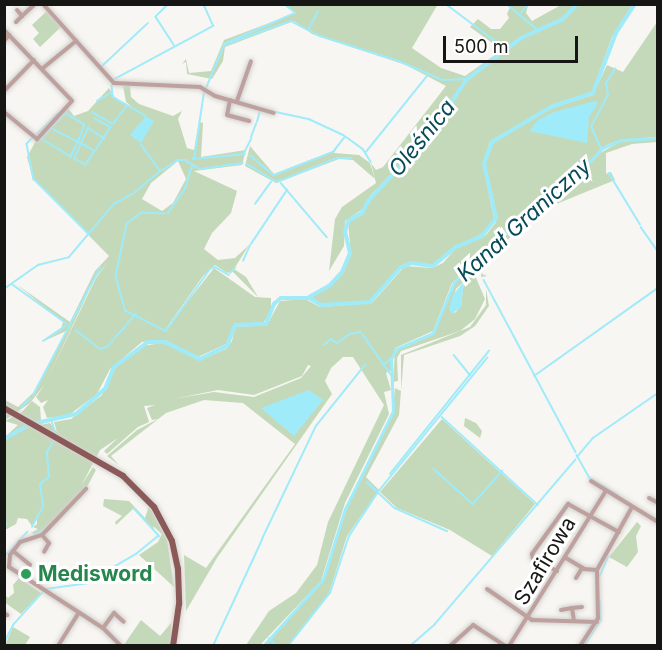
<!DOCTYPE html>
<meta charset="utf-8">
<style>
body{margin:0}
#map{position:relative;width:662px;height:650px;overflow:hidden;background:#f7f6f2;font-family:Inter,sans-serif}
div>[style]{position:absolute}
.green>*{inset:0;background:#c4d9b9}
.water>*{inset:0;background:#a0ebfa}
.stream>*{height:1.5px;margin:-0.75px;padding:0 0.75px;transform-origin:0.75px;border-radius:0.75px;background:#a0ebfa}
.canal>*{height:3px;margin:-1.5px;padding:0 1.5px;transform-origin:1.5px;border-radius:1.5px;background:#a0ebfa}
.river>*{height:4px;margin:-2px;padding:0 2px;transform-origin:2px;border-radius:2px;background:#a0ebfa}
.roads{filter:drop-shadow(0 0 2px #d3d2ce) drop-shadow(0 0 2px #d3d2ce)}
.minor>*{height:4px;margin:-2px;padding:0 2px;transform-origin:2px;border-radius:2px;background:#bea19f}
.major>*{height:6px;margin:-3px;padding:0 3px;transform-origin:3px;border-radius:3px;background:#8b5a58}
.dots>*{width:16px;height:16px;translate:-50% -50%;box-sizing:border-box;border:3px solid #fff;border-radius:50%}
span{translate:-50% -50%;white-space:nowrap;text-align:center;line-height:1.15;-webkit-text-stroke:6px #fff;paint-order:stroke}
.street-label{font-size:21px;color:#161614}
.leisure-label{font-size:21px;color:#27864d;font-weight:700}
.left{translate:0 -50%;text-align:left}
.water-label{font-size:22px;color:#054a56;font-style:italic}
.frame{position:absolute;inset:0;border:6px solid #161614;pointer-events:none}
.scale{position:absolute;left:443px;top:36px;width:135px;height:27px;box-sizing:border-box;border:3px solid #161614;border-top:0;padding-left:8px;font-size:18px;line-height:21px;white-space:nowrap;color:#161614;-webkit-text-stroke:4px #fff;paint-order:stroke}
</style>
<div id="map">
<div class="green">
<div style="clip-path:polygon(438px 4px,412px 48px,441px 68px,465px 76px,502px 50px,470px 27px,478px 19px,491px 29px,500px 29px,509px 18px,507px 14px,511px 5px,528px 5px,526px 13px,532px 21px,561px 5px,576px 5px,564px 18px,553px 22px,565px 19px,578px 5px,634px 5px,612px 37px,592px 92px,554px 104px,490px 141px,483px 165px,494px 219px,484px 233px,454px 247px,433px 265px,404px 264px,369px 301px,320px 304px,311px 298px,332px 284px,351px 255px,348px 222px,363px 213px,371px 199px,430px 136px,467px 81px,520px 39px,538px 31px,552px 22px,522px 37px,467px 78px,428px 135px,370px 196px,363px 209px,345px 221px,344px 246px,329px 271px,335px 219px,342px 207px,376px 183px,371px 163px,376px 170px,383px 167px,446px 86px,406px 65px,312px 34px,294px 21px,225px 47px,223px 61px,212px 79px,187px 74px,186px 62px,182px 64px,186px 59px,189px 73px,211px 71px,224px 40px,296px 13px,284px 5px)"></div>
<div style="clip-path:polygon(47px 11px,61px 27px,40px 47px,33px 39px,39px 33px,32px 25px)"></div>
<div style="clip-path:polygon(evenodd,657px 22px,657px 137px,621px 140px,609px 144px,602px 148px,579px 174px,598px 154px,620px 142px,657px 138px,657px 142px,632px 144px,606px 153px,606px 174px,611px 172px,615px 180px,537px 212px,484px 262px,482px 274px,487px 276px,481px 277px,483px 262px,478px 269px,474px 263px,480px 257px,473px 263px,470px 258px,472px 264px,452px 283px,433px 331px,395px 348px,391px 370px,386px 373px,391px 390px,384px 392px,389px 414px,345px 503px,321px 581px,260px 645px,246px 645px,269px 611px,296px 593px,317px 565px,328px 522px,384px 405px,353px 357px,343px 357px,331px 368px,325px 381px,332px 394px,217px 558px,186px 611px,184px 555px,206px 568px,295px 444px,243px 403px,204px 400px,166px 413px,111px 456px,119px 465px,107px 456px,137px 430px,158px 419px,152px 420px,147px 408px,155px 405px,144px 406px,149px 422px,138px 427px,107px 454px,104px 451px,118px 438px,100px 450px,81px 486px,93px 467px,96px 470px,87px 487px,43px 534px,31px 533px,38px 529px,33px 527px,37px 524px,37px 519px,32px 526px,27px 519px,18px 518px,16px 524px,5px 530px,5px 441px,10px 437px,29px 427px,50px 423px,57px 432px,54px 422px,71px 419px,102px 395px,113px 370px,142px 346px,162px 343px,202px 359px,226px 349px,232px 341px,235px 327px,267px 325px,280px 301px,305px 299px,320px 307px,372px 303px,405px 266px,432px 268px,443px 263px,456px 248px,486px 235px,496px 222px,485px 165px,493px 142px,549px 109px,593px 95px,607px 65px,623px 72px,657px 22px,308px 365px,311px 366px,301px 378px,254px 397px,214px 392px,173px 399px,218px 390px,254px 395px,302px 376px,308px 365px)"></div>
<div style="clip-path:polygon(evenodd,123px 86px,130px 86px,131px 97px,139px 104px,173px 116px,182px 111px,178px 119px,187px 148px,194px 150px,199px 122px,203px 123px,201px 157px,246px 150px,242px 165px,194px 171px,237px 191px,231px 213px,212px 233px,204px 249px,218px 260px,235px 258px,249px 245px,234px 269px,246px 277px,258px 297px,232px 271px,227px 273px,215px 265px,203px 276px,163px 333px,214px 268px,255px 297px,271px 298px,271px 313px,263px 323px,234px 324px,228px 343px,198px 357px,165px 340px,142px 342px,110px 369px,97px 394px,69px 415px,47px 418px,43px 407px,48px 400px,41px 403px,36px 397px,45px 384px,96px 278px,108px 262px,95px 278px,45px 384px,30px 403px,5px 420px,4px 410px,13px 411px,5px 405px,5px 400px,18px 407px,35px 391px,66px 331px,42px 342px,61px 330px,63px 322px,16px 284px,70px 322px,95px 271px,109px 256px,33px 179px,27px 157px,38px 137px,67px 107px,74px 116px,88px 111px,109px 88px,116px 99px,132px 107px,126px 102px,123px 86px,178px 161px,186px 179px,173px 203px,162px 211px,142px 199px,151px 183px,178px 161px)"></div>
<div style="clip-path:polygon(343px 138px,334px 153px,359px 155px,370px 163px,375px 179px,353px 160px,339px 159px,276px 183px,245px 166px,250px 146px,274px 174px,333px 151px)"></div>
<div style="clip-path:polygon(evenodd,471px 266px,485px 299px,475px 319px,460px 331px,401px 351px,397px 358px,398px 381px,393px 382px,395px 350px,432px 334px,454px 282px,471px 266px,464px 281px,461px 306px,455px 313px,450px 307px,456px 289px,464px 281px)"></div>
<div style="clip-path:polygon(486px 289px,489px 306px,475px 326px,460px 336px,404px 355px,399px 415px,366px 477px,379px 490px,347px 536px,329px 593px,289px 645px,264px 646px,324px 579px,346px 509px,392px 416px,395px 388px,401px 391px,401px 355px,470px 327px,486px 305px)"></div>
<div style="clip-path:polygon(32px 401px,40px 407px,41px 420px,5px 437px,18px 425px,5px 421px,21px 413px)"></div>
<div style="clip-path:polygon(465px 418px,476px 423px,482px 431px,480px 438px,464px 426px)"></div>
<div style="clip-path:polygon(442px 419px,535px 504px,492px 556px,450px 530px,397px 508px,380px 492px)"></div>
<div style="clip-path:polygon(104px 499px,129px 501px,145px 518px,149px 506px,167px 540px,174px 587px,139px 555px,158px 542px,162px 534px,153px 526px,155px 532px,133px 509px,116px 525px,115px 522px,122px 516px,103px 506px)"></div>
<div style="clip-path:polygon(637px 522px,641px 526px,636px 536px,638px 552px,627px 567px,609px 557px)"></div>
<div style="clip-path:polygon(19px 578px,41px 593px,21px 614px,4px 602px,5px 595px,8px 598px,14px 593px,13px 585px)"></div>
<div style="clip-path:polygon(141px 620px,160px 636px,171px 623px,172px 645px,123px 646px)"></div>
<div style="clip-path:polygon(13px 627px,30px 637px,25px 645px,5px 645px)"></div>
</div>
<div class="water">
<div style="clip-path:polygon(595px 101px,598px 103px,589px 117px,587px 143px,529px 131px,538px 120px,554px 112px)"></div>
<div style="clip-path:polygon(146px 116px,154px 121px,141px 143px,130px 135px)"></div>
<div style="clip-path:polygon(464px 281px,461px 307px,452px 314px,449px 309px,453px 295px)"></div>
<div style="clip-path:polygon(309px 390px,323px 400px,294px 436px,261px 408px)"></div>
</div>
<div class="stream">
<div style="left:169px;top:4px;width:18px;rotate:135deg"></div>
<div style="left:156px;top:17px;width:33px;rotate:57deg"></div>
<div style="left:446px;top:4px;width:75px;rotate:36.9deg"></div>
<div style="left:507px;top:4px;width:40px;rotate:40deg"></div>
<div style="left:521px;top:13px;width:11px;rotate:-52deg"></div>
<div style="left:311px;top:25px;width:15px;rotate:-62deg"></div>
<div style="left:310px;top:27px;width:3px;rotate:108deg"></div>
<div style="left:309px;top:30px;width:13px;rotate:29deg"></div>
<div style="left:320px;top:36px;width:83px;rotate:17.6deg"></div>
<div style="left:399px;top:61px;width:48px;rotate:23.4deg"></div>
<div style="left:443px;top:80px;width:25px;rotate:-2deg"></div>
<div style="left:224px;top:44px;width:77px;rotate:-23.6deg"></div>
<div style="left:295px;top:13px;width:14px;rotate:-141deg"></div>
<div style="left:101px;top:67px;width:64px;rotate:-43.1deg"></div>
<div style="left:113px;top:80px;width:114px;rotate:-28.4deg"></div>
<div style="left:213px;top:26px;width:24px;rotate:-114deg"></div>
<div style="left:112px;top:85px;width:12px;rotate:85deg"></div>
<div style="left:113px;top:97px;width:38px;rotate:30deg"></div>
<div style="left:206px;top:88px;width:47px;rotate:-67.3deg"></div>
<div style="left:224px;top:45px;width:71px;rotate:-19.7deg"></div>
<div style="left:291px;top:21px;width:17px;rotate:28deg"></div>
<div style="left:97px;top:101px;width:16px;rotate:-30deg"></div>
<div style="left:92px;top:112px;width:24px;rotate:30deg"></div>
<div style="left:113px;top:124px;width:21px;rotate:-53deg"></div>
<div style="left:276px;top:112px;width:34px;rotate:12deg"></div>
<div style="left:309px;top:119px;width:38px;rotate:25deg"></div>
<div style="left:94px;top:118px;width:19px;rotate:28deg"></div>
<div style="left:111px;top:127px;width:27px;rotate:123deg"></div>
<div style="left:257px;top:122px;width:11px;rotate:-75deg"></div>
<div style="left:51px;top:128px;width:21px;rotate:-45deg"></div>
<div style="left:66px;top:113px;width:22px;rotate:32deg"></div>
<div style="left:85px;top:125px;width:18px;rotate:112deg"></div>
<div style="left:78px;top:142px;width:17px;rotate:115deg"></div>
<div style="left:71px;top:157px;width:35px;rotate:-149deg"></div>
<div style="left:41px;top:139px;width:15px;rotate:-48deg"></div>
<div style="left:51px;top:128px;width:30px;rotate:27deg"></div>
<div style="left:78px;top:142px;width:3px;rotate:18deg"></div>
<div style="left:81px;top:143px;width:16px;rotate:30deg"></div>
<div style="left:95px;top:151px;width:17px;rotate:123deg"></div>
<div style="left:86px;top:165px;width:13px;rotate:-153deg"></div>
<div style="left:74px;top:159px;width:17px;rotate:-66deg"></div>
<div style="left:81px;top:143px;width:17px;rotate:-65deg"></div>
<div style="left:88px;top:128px;width:19px;rotate:32deg"></div>
<div style="left:36px;top:135px;width:30px;rotate:-45deg"></div>
<div style="left:345px;top:136px;width:22px;rotate:36deg"></div>
<div style="left:363px;top:149px;width:15px;rotate:58deg"></div>
<div style="left:251px;top:137px;width:14px;rotate:-69deg"></div>
<div style="left:33px;top:138px;width:8px;rotate:135deg"></div>
<div style="left:27px;top:144px;width:36px;rotate:79deg"></div>
<div style="left:34px;top:179px;width:79px;rotate:45deg"></div>
<div style="left:601px;top:149px;width:24px;rotate:-114deg"></div>
<div style="left:591px;top:127px;width:36px;rotate:-62deg"></div>
<div style="left:608px;top:95px;width:12px;rotate:-99deg"></div>
<div style="left:606px;top:83px;width:17px;rotate:-57deg"></div>
<div style="left:366px;top:152px;width:97px;rotate:-51.2deg"></div>
<div style="left:244px;top:153px;width:16px;rotate:-63deg"></div>
<div style="left:250px;top:155px;width:31px;rotate:40deg"></div>
<div style="left:274px;top:175px;width:63px;rotate:-21.3deg"></div>
<div style="left:333px;top:152px;width:18px;rotate:-52deg"></div>
<div style="left:193px;top:159px;width:52px;rotate:-5.5deg"></div>
<div style="left:194px;top:159px;width:68px;rotate:-81.5deg"></div>
<div style="left:185px;top:160px;width:17px;rotate:31deg"></div>
<div style="left:200px;top:169px;width:43px;rotate:-7.9deg"></div>
<div style="left:247px;top:164px;width:35px;rotate:31deg"></div>
<div style="left:277px;top:182px;width:65px;rotate:-21.8deg"></div>
<div style="left:337px;top:158px;width:14px"></div>
<div style="left:161px;top:171px;width:20px;rotate:-33deg"></div>
<div style="left:178px;top:160px;width:9px"></div>
<div style="left:609px;top:173px;width:60px;rotate:58.7deg"></div>
<div style="left:281px;top:183px;width:71px;rotate:49.6deg"></div>
<div style="left:134px;top:193px;width:34px;rotate:-40deg"></div>
<div style="left:160px;top:171px;width:32px;rotate:-126deg"></div>
<div style="left:255px;top:204px;width:27px;rotate:-54deg"></div>
<div style="left:168px;top:213px;width:29px;rotate:-55deg"></div>
<div style="left:185px;top:189px;width:24px;rotate:-73deg"></div>
<div style="left:166px;top:214px;width:24px;rotate:-178deg"></div>
<div style="left:142px;top:213px;width:19px;rotate:144deg"></div>
<div style="left:127px;top:224px;width:54px;rotate:101.7deg"></div>
<div style="left:116px;top:277px;width:35px;rotate:74deg"></div>
<div style="left:126px;top:311px;width:45px;rotate:26.6deg"></div>
<div style="left:166px;top:331px;width:76px;rotate:-54.6deg"></div>
<div style="left:210px;top:269px;width:5px;rotate:-22deg"></div>
<div style="left:215px;top:267px;width:16px;rotate:30deg"></div>
<div style="left:641px;top:227px;width:29px;rotate:55deg"></div>
<div style="left:251px;top:244px;width:65px;rotate:-56.3deg"></div>
<div style="left:243px;top:261px;width:17px;rotate:-66deg"></div>
<div style="left:230px;top:273px;width:7px;rotate:-45deg"></div>
<div style="left:484px;top:280px;width:195px;rotate:61.9deg"></div>
<div style="left:12px;top:284px;width:67px;rotate:35.8deg"></div>
<div style="left:4px;top:289px;width:42px;rotate:-35.2deg"></div>
<div style="left:38px;top:265px;width:32px;rotate:-14deg"></div>
<div style="left:69px;top:257px;width:70px;rotate:-49.7deg"></div>
<div style="left:114px;top:204px;width:21px;rotate:-29deg"></div>
<div style="left:76px;top:330px;width:14px;rotate:39deg"></div>
<div style="left:86px;top:338px;width:18px;rotate:38deg"></div>
<div style="left:100px;top:349px;width:7px;rotate:-16deg"></div>
<div style="left:107px;top:347px;width:44px;rotate:-48.7deg"></div>
<div style="left:43px;top:341px;width:27px;rotate:-34deg"></div>
<div style="left:324px;top:345px;width:9px;rotate:-41deg"></div>
<div style="left:331px;top:339px;width:7px;rotate:34deg"></div>
<div style="left:337px;top:343px;width:16px;rotate:-35deg"></div>
<div style="left:350px;top:334px;width:11px;rotate:-10deg"></div>
<div style="left:361px;top:332px;width:54px;rotate:54.8deg"></div>
<div style="left:454px;top:355px;width:26px;rotate:51deg"></div>
<div style="left:383px;top:365px;width:10px;rotate:-37deg"></div>
<div style="left:534px;top:376px;width:152px;rotate:-35.4deg"></div>
<div style="left:33px;top:395px;width:144px;rotate:-62.2deg"></div>
<div style="left:21px;top:407px;width:12px;rotate:-42deg"></div>
<div style="left:442px;top:417px;width:130px;rotate:42.5deg"></div>
<div style="left:4px;top:418px;width:2px;rotate:-27deg"></div>
<div style="left:52px;top:421px;width:14px;rotate:73deg"></div>
<div style="left:577px;top:455px;width:26px;rotate:61deg"></div>
<div style="left:590px;top:478px;width:33px;rotate:31deg"></div>
<div style="left:577px;top:457px;width:25px;rotate:-50deg"></div>
<div style="left:593px;top:438px;width:79px;rotate:-34.7deg"></div>
<div style="left:434px;top:469px;width:52px;rotate:41.9deg"></div>
<div style="left:473px;top:504px;width:44px;rotate:-48.7deg"></div>
<div style="left:390px;top:474px;width:158px;rotate:-51.2deg"></div>
<div style="left:367px;top:482px;width:38px;rotate:43deg"></div>
<div style="left:395px;top:508px;width:57px;rotate:23.9deg"></div>
<div style="left:134px;top:508px;width:38px;rotate:48deg"></div>
<div style="left:159px;top:536px;width:28px;rotate:141deg"></div>
<div style="left:4px;top:522px;width:4px;rotate:27deg"></div>
<div style="left:32px;top:527px;width:24px;rotate:-62deg"></div>
<div style="left:43px;top:506px;width:22px;rotate:-98deg"></div>
<div style="left:40px;top:484px;width:11px;rotate:-38deg"></div>
<div style="left:49px;top:477px;width:25px;rotate:-95deg"></div>
<div style="left:47px;top:452px;width:15px;rotate:-58deg"></div>
<div style="left:34px;top:534px;width:5px;rotate:-22deg"></div>
<div style="left:42px;top:534px;width:3px;rotate:-135deg"></div>
<div style="left:40px;top:532px;width:10px;rotate:-37deg"></div>
<div style="left:262px;top:539px;width:125px;rotate:-64.5deg"></div>
<div style="left:316px;top:426px;width:78px;rotate:-51.2deg"></div>
<div style="left:4px;top:557px;width:34px;rotate:-47deg"></div>
<div style="left:105px;top:572px;width:36px;rotate:-30deg"></div>
<div style="left:599px;top:578px;width:23px;rotate:-67deg"></div>
<div style="left:46px;top:589px;width:43px;rotate:-7.9deg"></div>
<div style="left:89px;top:583px;width:18px;rotate:-34deg"></div>
<div style="left:269px;top:638px;width:11px;rotate:45deg"></div>
<div style="left:4px;top:643px;width:20px;rotate:-63deg"></div>
<div style="left:13px;top:625px;width:43px;rotate:-47.8deg"></div>
<div style="left:213px;top:646px;width:117px;rotate:-65.2deg"></div>
<div style="left:288px;top:646px;width:68px;rotate:-51.6deg"></div>
<div style="left:330px;top:593px;width:60px;rotate:-71.6deg"></div>
<div style="left:349px;top:536px;width:53px;rotate:-56.6deg"></div>
<div style="left:378px;top:492px;width:173px;rotate:-50.9deg"></div>
<div style="left:410px;top:646px;width:33px;rotate:-41deg"></div>
<div style="left:435px;top:624px;width:216px;rotate:-49.5deg"></div>
<div style="left:584px;top:646px;width:31px;rotate:-57deg"></div>
<div style="left:601px;top:620px;width:19px;rotate:-93deg"></div>
</div>
<div class="canal">
<div style="left:263px;top:646px;width:90px;rotate:-48.2deg"></div>
<div style="left:323px;top:579px;width:73px;rotate:-72.6deg"></div>
<div style="left:345px;top:509px;width:109px;rotate:-63.9deg"></div>
<div style="left:393px;top:411px;width:52px;rotate:-92.2deg"></div>
<div style="left:391px;top:359px;width:11px;rotate:-63deg"></div>
<div style="left:396px;top:349px;width:40px;rotate:-23.4deg"></div>
<div style="left:433px;top:333px;width:55px;rotate:-67.6deg"></div>
<div style="left:454px;top:282px;width:116px;rotate:-43.6deg"></div>
<div style="left:538px;top:202px;width:30px;rotate:-26deg"></div>
<div style="left:565px;top:189px;width:55px;rotate:-47.9deg"></div>
<div style="left:602px;top:148px;width:21px;rotate:-23deg"></div>
<div style="left:621px;top:140px;width:37px;rotate:-3deg"></div>
</div>
<div class="river">
<div style="left:309px;top:297px;width:23px;rotate:-29deg"></div>
<div style="left:329px;top:286px;width:19px;rotate:-47deg"></div>
<div style="left:342px;top:272px;width:21px;rotate:-67deg"></div>
<div style="left:350px;top:253px;width:22px;rotate:-103deg"></div>
<div style="left:345px;top:232px;width:11px;rotate:-75deg"></div>
<div style="left:348px;top:221px;width:16px;rotate:-30deg"></div>
<div style="left:362px;top:213px;width:15px;rotate:-62deg"></div>
<div style="left:369px;top:200px;width:89px;rotate:-46.8deg"></div>
<div style="left:430px;top:135px;width:66px;rotate:-56.8deg"></div>
<div style="left:466px;top:80px;width:69px;rotate:-37.4deg"></div>
<div style="left:521px;top:38px;width:46px;rotate:-24.3deg"></div>
<div style="left:563px;top:19px;width:21px;rotate:-47deg"></div>
<div style="left:4px;top:439px;width:28px;rotate:-30deg"></div>
<div style="left:28px;top:425px;width:49px;rotate:-12.9deg"></div>
<div style="left:76px;top:414px;width:38px;rotate:-41deg"></div>
<div style="left:105px;top:389px;width:24px;rotate:-68deg"></div>
<div style="left:114px;top:367px;width:42px;rotate:-36.3deg"></div>
<div style="left:148px;top:342px;width:17px"></div>
<div style="left:165px;top:342px;width:39px;rotate:26deg"></div>
<div style="left:200px;top:359px;width:30px;rotate:-26deg"></div>
<div style="left:227px;top:346px;width:22px;rotate:-69deg"></div>
<div style="left:235px;top:325px;width:31px;rotate:-2deg"></div>
<div style="left:266px;top:324px;width:22px;rotate:-68deg"></div>
<div style="left:274px;top:304px;width:9px;rotate:-41deg"></div>
<div style="left:281px;top:298px;width:28px"></div>
<div style="left:309px;top:298px;width:14px;rotate:30deg"></div>
<div style="left:321px;top:305px;width:49px;rotate:-3.5deg"></div>
<div style="left:370px;top:302px;width:45px;rotate:-48.6deg"></div>
<div style="left:400px;top:268px;width:12px;rotate:-24deg"></div>
<div style="left:411px;top:263px;width:22px;rotate:8deg"></div>
<div style="left:433px;top:266px;width:30px;rotate:-40deg"></div>
<div style="left:456px;top:247px;width:28px;rotate:-23deg"></div>
<div style="left:482px;top:236px;width:23px;rotate:-52deg"></div>
<div style="left:496px;top:218px;width:55px;rotate:-102.5deg"></div>
<div style="left:484px;top:164px;width:23px;rotate:-70deg"></div>
<div style="left:492px;top:142px;width:69px;rotate:-30.7deg"></div>
<div style="left:551px;top:107px;width:44px;rotate:-18.4deg"></div>
<div style="left:593px;top:93px;width:64px;rotate:-69deg"></div>
<div style="left:616px;top:33px;width:35px;rotate:-57deg"></div>
</div>
<div class="roads">
<div class="minor">
<div style="left:43px;top:4px;width:106px;rotate:48.1deg"></div>
<div style="left:114px;top:83px;width:86px;rotate:2.7deg"></div>
<div style="left:200px;top:87px;width:17px;rotate:31deg"></div>
<div style="left:215px;top:96px;width:61px;rotate:16.1deg"></div>
<div style="left:17px;top:10px;width:8px;rotate:50deg"></div>
<div style="left:22px;top:16px;width:18px;rotate:-43deg"></div>
<div style="left:16px;top:22px;width:8px;rotate:-45deg"></div>
<div style="left:4px;top:30px;width:98px;rotate:46.2deg"></div>
<div style="left:72px;top:101px;width:52px;rotate:132.6deg"></div>
<div style="left:37px;top:139px;width:43px;rotate:-140.7deg"></div>
<div style="left:4px;top:41px;width:8px;rotate:-50deg"></div>
<div style="left:43px;top:68px;width:43px;rotate:-39.3deg"></div>
<div style="left:4px;top:91px;width:43px;rotate:-45.9deg"></div>
<div style="left:230px;top:100px;width:15px;rotate:101deg"></div>
<div style="left:227px;top:115px;width:23px;rotate:15deg"></div>
<div style="left:237px;top:101px;width:42px;rotate:-70.7deg"></div>
<div style="left:591px;top:481px;width:79px;rotate:31.5deg"></div>
<div style="left:649px;top:498px;width:10px;rotate:29deg"></div>
<div style="left:42px;top:535px;width:11px;rotate:49deg"></div>
<div style="left:49px;top:543px;width:10px;rotate:119deg"></div>
<div style="left:13px;top:551px;width:22px;rotate:39deg"></div>
<div style="left:566px;top:558px;width:21px;rotate:31deg"></div>
<div style="left:584px;top:569px;width:13px;rotate:4deg"></div>
<div style="left:9px;top:567px;width:112px;rotate:33deg"></div>
<div style="left:103px;top:628px;width:25px;rotate:45deg"></div>
<div style="left:9px;top:567px;width:12px;rotate:-85deg"></div>
<div style="left:10px;top:555px;width:16px;rotate:-52deg"></div>
<div style="left:20px;top:542px;width:23px;rotate:-18deg"></div>
<div style="left:42px;top:535px;width:64px;rotate:-46.3deg"></div>
<div style="left:557px;top:571px;width:27px;rotate:-153deg"></div>
<div style="left:533px;top:559px;width:5px;rotate:-101deg"></div>
<div style="left:532px;top:554px;width:62px;rotate:-54.2deg"></div>
<div style="left:568px;top:504px;width:58px;rotate:28.8deg"></div>
<div style="left:576px;top:578px;width:12px;rotate:-59deg"></div>
<div style="left:487px;top:589px;width:55px;rotate:34.6deg"></div>
<div style="left:532px;top:620px;width:65px;rotate:1.8deg"></div>
<div style="left:561px;top:610px;width:11px;rotate:-10deg"></div>
<div style="left:4px;top:613px;width:4px;rotate:34deg"></div>
<div style="left:574px;top:621px;width:13px;rotate:-99deg"></div>
<div style="left:572px;top:608px;width:10px;rotate:-6deg"></div>
<div style="left:103px;top:628px;width:19px;rotate:-54deg"></div>
<div style="left:114px;top:613px;width:13px;rotate:42deg"></div>
<div style="left:451px;top:645px;width:30px;rotate:-42deg"></div>
<div style="left:473px;top:625px;width:38px;rotate:33deg"></div>
<div style="left:58px;top:646px;width:39px;rotate:-58deg"></div>
<div style="left:509px;top:646px;width:183px;rotate:-58deg"></div>
<div style="left:580px;top:646px;width:33px;rotate:-57deg"></div>
<div style="left:598px;top:618px;width:48px;rotate:-91.2deg"></div>
<div style="left:597px;top:570px;width:72px;rotate:-60.9deg"></div>
</div>
<div class="major">
<div style="left:4px;top:408px;width:137px;rotate:29.7deg"></div>
<div style="left:123px;top:476px;width:44px;rotate:45deg"></div>
<div style="left:154px;top:507px;width:38px;rotate:62deg"></div>
<div style="left:172px;top:541px;width:29px;rotate:78deg"></div>
<div style="left:178px;top:569px;width:35px;rotate:88deg"></div>
<div style="left:179px;top:604px;width:42px;rotate:98.1deg"></div>
</div>
</div>
<div class="dots">
<div style="left:26px;top:574px;background:#2e9e5b"></div>
</div>
<div class="street-label">
<span style="left:545px;top:561px;rotate:-59deg">Szafirowa</span>
</div>
<div class="leisure-label">
<span class="left" style="left:38px;top:574px">Medisword</span>
</div>
<div class="water-label">
<span style="left:422px;top:138px;rotate:-51deg">Oleśnica</span>
<span style="left:524px;top:220px;rotate:-42deg">Kanał Graniczny</span>
</div>
<div class="frame"></div>
<div class="scale">500 m</div>
</div>
